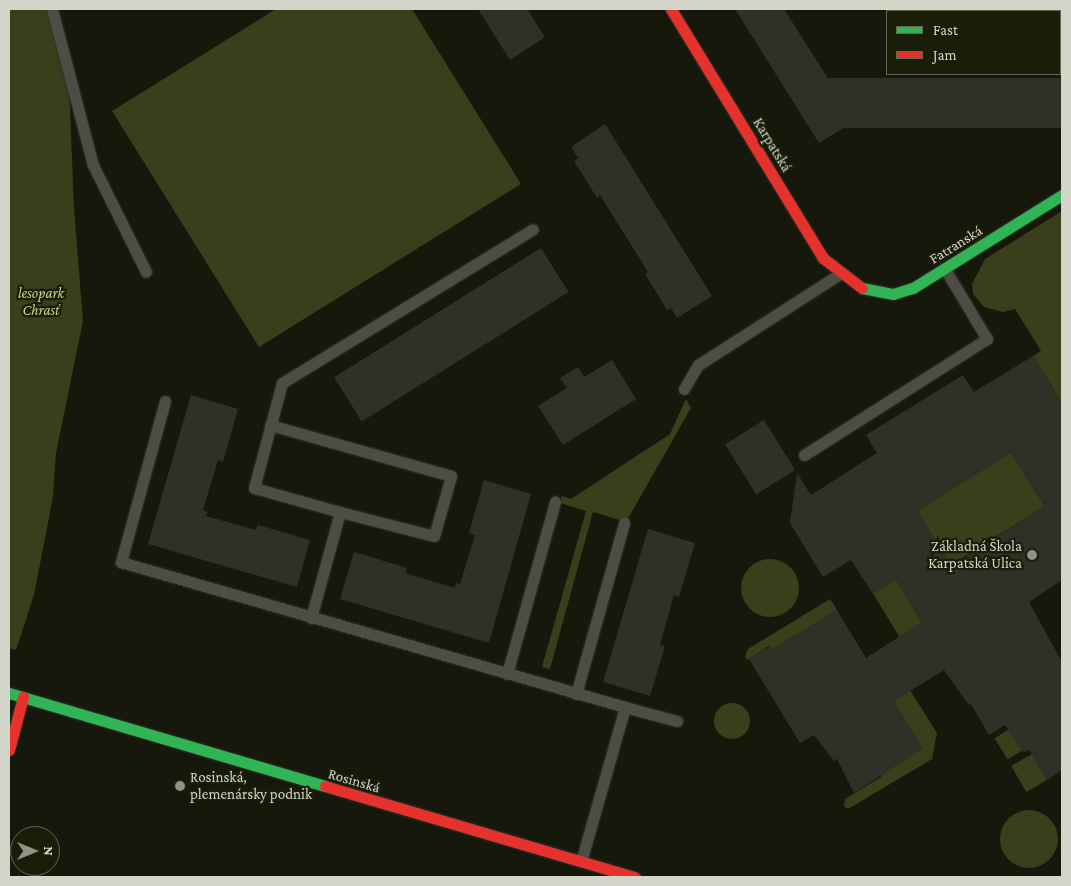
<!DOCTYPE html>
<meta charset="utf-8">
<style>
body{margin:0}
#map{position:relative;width:1071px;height:886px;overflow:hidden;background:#16180c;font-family:"Crimson Pro",serif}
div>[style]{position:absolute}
.green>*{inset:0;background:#393e1b;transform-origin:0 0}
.round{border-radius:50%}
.building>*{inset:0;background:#2f3126;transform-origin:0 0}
.roads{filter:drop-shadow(0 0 1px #303229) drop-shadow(0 0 1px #303229)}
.lane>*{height:11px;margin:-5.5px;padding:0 5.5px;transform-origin:5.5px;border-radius:5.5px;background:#4c4d44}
.fast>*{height:11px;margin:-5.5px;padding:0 5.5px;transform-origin:5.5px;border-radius:5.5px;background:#30b455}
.jam>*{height:11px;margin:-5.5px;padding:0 5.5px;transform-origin:5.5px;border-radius:5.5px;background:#e5322d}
.dots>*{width:14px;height:14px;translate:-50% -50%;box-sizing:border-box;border:2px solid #1a1d07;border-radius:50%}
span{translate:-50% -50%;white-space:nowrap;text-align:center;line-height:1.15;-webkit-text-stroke:4.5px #1a1d07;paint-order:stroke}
.street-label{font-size:15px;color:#d3d5c8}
.park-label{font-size:15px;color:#c8d686;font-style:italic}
.poi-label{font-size:15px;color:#d3d5c8}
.right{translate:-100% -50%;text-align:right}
.left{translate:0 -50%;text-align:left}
.frame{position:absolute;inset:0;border:10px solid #d3d5c8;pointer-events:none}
.legend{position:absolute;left:886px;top:10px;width:175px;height:65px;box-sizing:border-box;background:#1a1d07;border:1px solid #646754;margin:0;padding:6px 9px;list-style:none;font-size:15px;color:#d3d5c8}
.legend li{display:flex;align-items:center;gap:10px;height:25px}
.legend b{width:25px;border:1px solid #646754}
.north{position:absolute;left:10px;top:826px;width:50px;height:50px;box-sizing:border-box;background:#1a1d07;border:1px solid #646754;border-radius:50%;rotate:90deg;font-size:14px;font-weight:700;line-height:20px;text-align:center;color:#d3d5c8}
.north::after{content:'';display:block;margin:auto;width:18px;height:22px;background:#919386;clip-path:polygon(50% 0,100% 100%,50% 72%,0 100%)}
</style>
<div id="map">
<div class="green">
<div style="clip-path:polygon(9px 9px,52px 9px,68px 57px,74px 208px,83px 321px,56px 453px,53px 497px,34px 595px,16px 650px,9px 648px)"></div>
<div style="clip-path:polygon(276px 9px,412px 9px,521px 184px,259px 347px,112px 111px)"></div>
<div style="clip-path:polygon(1062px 211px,1062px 403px,1033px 356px,1041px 351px,1015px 309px,1003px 312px,984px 307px,973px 294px,972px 284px,985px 259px)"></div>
<div style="clip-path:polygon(686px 399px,691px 408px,626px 522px,593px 512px,550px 669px,542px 667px,586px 511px,560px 503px,562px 496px,571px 499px,670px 434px)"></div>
<div style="left:1011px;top:452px;width:64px;height:111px;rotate:58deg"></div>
<div class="round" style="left:741px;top:559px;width:58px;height:58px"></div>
<div style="left:896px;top:579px;width:62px;height:27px;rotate:59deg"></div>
<div style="clip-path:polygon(830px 599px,837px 610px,773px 649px,769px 646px,747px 660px,745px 657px,748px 649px)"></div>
<div style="clip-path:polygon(903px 679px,937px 733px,932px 759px,848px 809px,844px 806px,845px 799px,881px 777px,886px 689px)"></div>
<div class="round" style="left:714px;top:703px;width:36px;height:36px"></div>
<div style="left:1014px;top:726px;width:25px;height:23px;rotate:58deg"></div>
<div style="left:1032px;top:754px;width:30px;height:24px;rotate:60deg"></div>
<div class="round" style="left:1000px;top:810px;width:58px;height:58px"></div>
</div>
<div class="building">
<div style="clip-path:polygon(478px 9px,527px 9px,545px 37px,510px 60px)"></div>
<div style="clip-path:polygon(735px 9px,784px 9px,855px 121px,819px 143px)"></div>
<div style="left:1062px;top:78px;width:50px;height:245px;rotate:90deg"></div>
<div style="clip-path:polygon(605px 124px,712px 296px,677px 318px,671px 308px,667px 310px,645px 274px,648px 272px,600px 195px,597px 198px,574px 161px,578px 158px,571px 147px)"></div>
<div style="left:541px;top:248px;width:52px;height:244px;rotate:58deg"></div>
<div style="clip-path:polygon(evenodd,1033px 356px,1062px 403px,1062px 580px,1029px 602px,1062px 662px,1062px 770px,1047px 780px,1029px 750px,1023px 752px,1005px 725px,989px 735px,971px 704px,969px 705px,944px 670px,894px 701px,923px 748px,854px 793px,837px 759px,834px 761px,814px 735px,800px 743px,749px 659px,770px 646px,773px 649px,837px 610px,866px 658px,922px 622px,896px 579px,873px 594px,851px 560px,823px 577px,790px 523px,797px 473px,811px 495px,877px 453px,866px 435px,963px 375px,974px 392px,1033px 356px,1011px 452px,1045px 506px,952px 565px,917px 511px,1011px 452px)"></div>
<div style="clip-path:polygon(612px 360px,636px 399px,563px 445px,538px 406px,567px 388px,560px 378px,578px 367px,584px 377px)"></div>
<div style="clip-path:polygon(191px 395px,238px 409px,223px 462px,218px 460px,203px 510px,208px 512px,206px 516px,256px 530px,258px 525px,310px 540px,297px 587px,148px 544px)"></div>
<div style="left:764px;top:420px;width:59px;height:46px;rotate:58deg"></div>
<div style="clip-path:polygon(484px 480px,531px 494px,489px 643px,340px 599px,354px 552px,407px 568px,405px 573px,455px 588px,456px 583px,460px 584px,475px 535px,469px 533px)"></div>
<div style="clip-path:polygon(648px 529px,695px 543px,679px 597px,674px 595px,660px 645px,665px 646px,650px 696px,603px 682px)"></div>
</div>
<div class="roads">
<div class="lane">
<div style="left:52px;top:9px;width:161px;rotate:75.3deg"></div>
<div style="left:93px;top:165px;width:119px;rotate:63.6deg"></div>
<div style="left:684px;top:389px;width:28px;rotate:-60deg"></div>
<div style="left:698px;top:365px;width:169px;rotate:-32.7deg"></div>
<div style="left:165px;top:401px;width:167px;rotate:105.3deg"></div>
<div style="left:121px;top:562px;width:524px;rotate:16.05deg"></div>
<div style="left:625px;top:707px;width:160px;rotate:105.9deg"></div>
<div style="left:270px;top:425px;width:188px;rotate:15.7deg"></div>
<div style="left:451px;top:476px;width:62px;rotate:105.8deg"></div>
<div style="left:434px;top:536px;width:97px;rotate:-165.7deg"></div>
<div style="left:804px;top:455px;width:217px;rotate:-32.4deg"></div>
<div style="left:987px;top:339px;width:82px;rotate:-121deg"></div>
<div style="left:311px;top:618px;width:110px;rotate:-74.7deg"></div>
<div style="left:340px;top:512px;width:89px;rotate:-164.4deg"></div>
<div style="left:254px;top:488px;width:109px;rotate:-75.1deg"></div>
<div style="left:282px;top:383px;width:294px;rotate:-31.5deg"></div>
<div style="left:507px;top:674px;width:179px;rotate:-74.4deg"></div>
<div style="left:576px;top:694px;width:178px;rotate:-74.3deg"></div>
<div style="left:625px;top:707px;width:54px;rotate:15.1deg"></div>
</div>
<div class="fast">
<div style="left:862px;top:288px;width:32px;rotate:11deg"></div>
<div style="left:893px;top:294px;width:21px;rotate:-17deg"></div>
<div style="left:913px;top:288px;width:176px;rotate:-32deg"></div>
<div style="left:9px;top:693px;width:329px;rotate:16.4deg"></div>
</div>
<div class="jam">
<div style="left:671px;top:9px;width:292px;rotate:58.6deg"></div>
<div style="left:823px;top:258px;width:49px;rotate:37.6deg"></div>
<div style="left:9px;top:750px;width:55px;rotate:-75.2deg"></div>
<div style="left:325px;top:786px;width:323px;rotate:16.4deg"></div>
</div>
</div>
<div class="dots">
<div style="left:1032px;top:555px;background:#919386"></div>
<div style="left:180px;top:786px;background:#919386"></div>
</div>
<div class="street-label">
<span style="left:772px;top:145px;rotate:59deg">Karpatská</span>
<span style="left:956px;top:245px;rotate:-32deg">Fatranská</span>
<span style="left:354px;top:781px;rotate:16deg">Rosinská</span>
</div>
<div class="park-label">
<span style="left:41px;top:302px">lesopark<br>Chrasť</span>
</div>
<div class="poi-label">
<span class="right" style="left:1022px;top:555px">Základná Škola<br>Karpatská Ulica</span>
<span class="left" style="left:190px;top:786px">Rosinská,<br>plemenársky podnik</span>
</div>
<div class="frame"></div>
<ul class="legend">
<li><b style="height:6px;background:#30b455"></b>Fast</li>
<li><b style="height:6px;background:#e5322d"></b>Jam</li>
</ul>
<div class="north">N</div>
</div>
